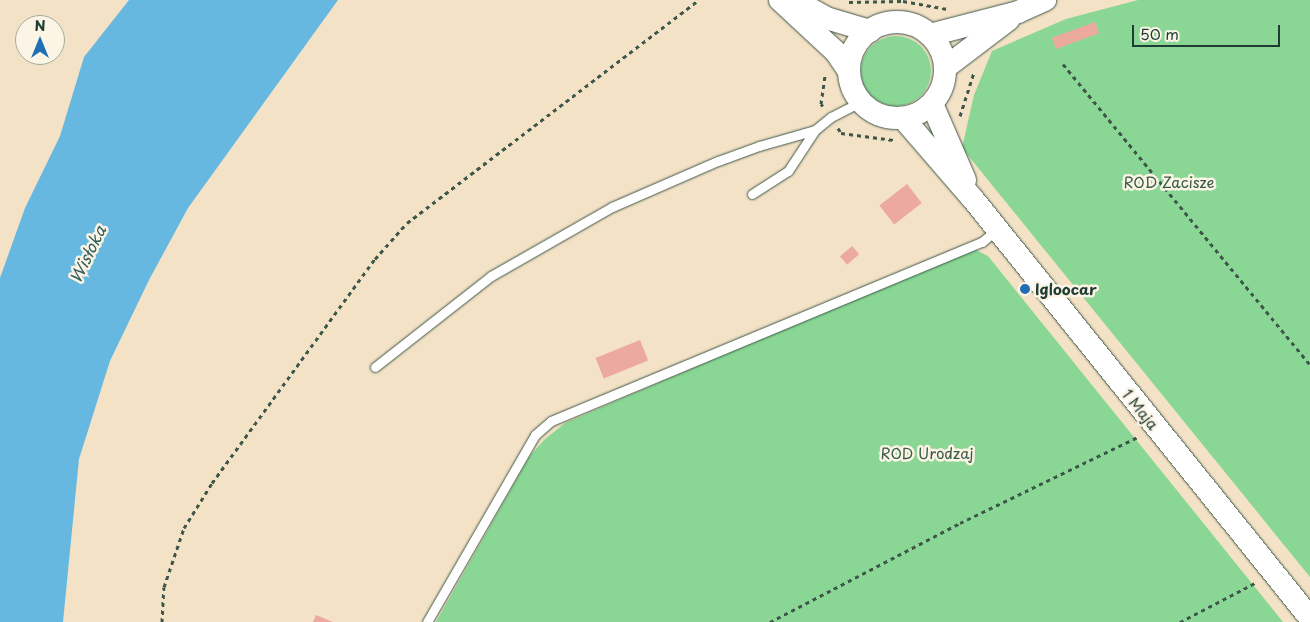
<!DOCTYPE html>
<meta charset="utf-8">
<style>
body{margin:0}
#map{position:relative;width:1310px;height:622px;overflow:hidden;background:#f3e2c5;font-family:"Playpen Sans",sans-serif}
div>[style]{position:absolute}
.green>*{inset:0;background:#8ad795}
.round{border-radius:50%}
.water>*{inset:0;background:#66b8e1}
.building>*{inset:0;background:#ecaa9f;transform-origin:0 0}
.path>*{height:3px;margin-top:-1.5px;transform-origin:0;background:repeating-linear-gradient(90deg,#3f564a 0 4px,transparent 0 8px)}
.roads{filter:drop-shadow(0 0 1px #3f564a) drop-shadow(0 0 1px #3f564a)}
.service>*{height:9px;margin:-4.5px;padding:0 4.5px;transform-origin:4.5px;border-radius:4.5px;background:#fff}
.tertiary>*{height:22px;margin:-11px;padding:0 11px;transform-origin:11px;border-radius:11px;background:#fff}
.tertiary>.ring{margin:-11px;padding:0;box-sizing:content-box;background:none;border:22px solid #fff;border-radius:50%}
.dots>*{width:14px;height:14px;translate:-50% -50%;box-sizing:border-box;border:2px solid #fcf5e5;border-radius:50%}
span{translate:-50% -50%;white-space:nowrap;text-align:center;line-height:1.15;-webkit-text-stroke:5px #fcf5e5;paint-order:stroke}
.park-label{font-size:15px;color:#345c47}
.poi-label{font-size:15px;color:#1f3d34;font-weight:700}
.left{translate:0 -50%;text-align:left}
.street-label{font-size:15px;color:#1f3d34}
.water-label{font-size:16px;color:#315c5f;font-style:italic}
.north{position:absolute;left:15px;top:15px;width:50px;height:50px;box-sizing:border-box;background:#fcf5e5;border:1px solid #a4ab9e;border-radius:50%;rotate:0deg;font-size:14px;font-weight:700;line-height:20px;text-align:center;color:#1f3d34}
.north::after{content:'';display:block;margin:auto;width:18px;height:22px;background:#1f6fb2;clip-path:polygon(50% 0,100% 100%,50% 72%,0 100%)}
.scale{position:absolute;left:1132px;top:25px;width:148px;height:22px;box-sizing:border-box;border:2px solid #1f3d34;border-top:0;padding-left:6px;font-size:15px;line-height:18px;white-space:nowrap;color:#1f3d34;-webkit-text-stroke:4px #fcf5e5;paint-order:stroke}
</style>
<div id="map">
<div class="green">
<div style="clip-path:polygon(1138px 0,1310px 0,1310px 577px,962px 148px,974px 95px,992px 51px,1066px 19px)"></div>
<div class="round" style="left:861px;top:36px;width:70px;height:70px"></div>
<div style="clip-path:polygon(972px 248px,988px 256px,1283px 622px,436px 622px,529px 457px,544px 440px,565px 423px)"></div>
</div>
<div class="water">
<div style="clip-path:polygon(129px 0,338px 0,188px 208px,149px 280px,110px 361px,79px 459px,63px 622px,0 622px,0 278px,25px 208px,60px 136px,84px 57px)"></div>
</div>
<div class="building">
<div style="left:1095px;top:22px;width:12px;height:46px;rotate:70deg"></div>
<div style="left:907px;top:184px;width:24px;height:35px;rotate:52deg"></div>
<div style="left:852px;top:246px;width:11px;height:16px;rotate:49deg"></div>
<div style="left:640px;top:340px;width:22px;height:48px;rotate:68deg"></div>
<div style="clip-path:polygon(316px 615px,333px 622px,313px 622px)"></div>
</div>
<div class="path">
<div style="left:849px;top:2px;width:54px;rotate:-1.1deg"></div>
<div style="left:903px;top:1px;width:45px;rotate:10.3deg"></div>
<div style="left:1063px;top:64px;width:389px;rotate:50.6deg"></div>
<div style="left:823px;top:106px;width:3px;rotate:-135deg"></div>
<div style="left:821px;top:104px;width:30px;rotate:-82deg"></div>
<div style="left:960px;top:116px;width:46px;rotate:-72.3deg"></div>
<div style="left:838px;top:128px;width:6px;rotate:59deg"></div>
<div style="left:841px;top:133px;width:53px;rotate:7.5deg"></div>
<div style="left:162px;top:622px;width:35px;rotate:-87deg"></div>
<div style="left:164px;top:587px;width:62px;rotate:-71.3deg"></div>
<div style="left:184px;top:528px;width:53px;rotate:-58.1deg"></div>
<div style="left:212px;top:483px;width:277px;rotate:-54deg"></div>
<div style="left:375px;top:259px;width:48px;rotate:-48.4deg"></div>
<div style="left:407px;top:223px;width:367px;rotate:-37.4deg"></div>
<div style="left:770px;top:622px;width:214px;rotate:-27.5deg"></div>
<div style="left:960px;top:523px;width:200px;rotate:-25.8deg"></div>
<div style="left:1180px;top:622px;width:85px;rotate:-27.5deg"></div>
</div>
<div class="roads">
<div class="service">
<div style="left:752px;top:194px;width:43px;rotate:-32.6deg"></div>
<div style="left:788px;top:171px;width:49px;rotate:-56.6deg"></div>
<div style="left:375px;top:367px;width:147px;rotate:-38.1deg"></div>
<div style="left:491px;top:276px;width:139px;rotate:-29.7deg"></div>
<div style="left:612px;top:207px;width:116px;rotate:-23.5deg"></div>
<div style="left:718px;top:161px;width:44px;rotate:-20.1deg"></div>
<div style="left:759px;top:146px;width:58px;rotate:-15.9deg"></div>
<div style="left:815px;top:130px;width:21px;rotate:-39deg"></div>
<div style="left:831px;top:117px;width:34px;rotate:-27deg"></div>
<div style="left:427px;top:622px;width:216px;rotate:-60deg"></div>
<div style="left:535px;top:435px;width:21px;rotate:-41deg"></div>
<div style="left:551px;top:421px;width:467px;rotate:-22.6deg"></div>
<div style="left:982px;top:242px;width:18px;rotate:-41deg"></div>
</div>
<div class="tertiary">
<div style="left:780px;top:0;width:76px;rotate:42.9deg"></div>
<div style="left:836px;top:52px;width:23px;rotate:56deg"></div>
<div style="left:794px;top:0;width:37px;rotate:29deg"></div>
<div style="left:826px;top:18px;width:46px;rotate:16.5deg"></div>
<div class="ring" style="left:849px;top:22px;width:74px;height:74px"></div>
<div style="left:930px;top:35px;width:91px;rotate:-14.6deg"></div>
<div style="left:1018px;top:12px;width:30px;rotate:-24deg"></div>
<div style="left:946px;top:67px;width:79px;rotate:-37.3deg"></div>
<div style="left:932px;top:104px;width:83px;rotate:66.5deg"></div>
<div style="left:903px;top:118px;width:107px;rotate:49.2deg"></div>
<div style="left:973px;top:199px;width:538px;rotate:51.19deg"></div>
</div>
</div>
<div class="dots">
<div style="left:1025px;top:289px;background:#1f6fb2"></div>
</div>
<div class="park-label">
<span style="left:1169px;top:182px">ROD Zacisze</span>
<span style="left:927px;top:453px">ROD Urodzaj</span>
</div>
<div class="poi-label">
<span class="left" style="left:1035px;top:289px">Igloocar</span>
</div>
<div class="street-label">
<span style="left:1141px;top:409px;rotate:51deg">1 Maja</span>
</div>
<div class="water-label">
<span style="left:87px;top:254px;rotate:-64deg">Wisłoka</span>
</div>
<div class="north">N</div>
<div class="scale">50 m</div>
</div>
